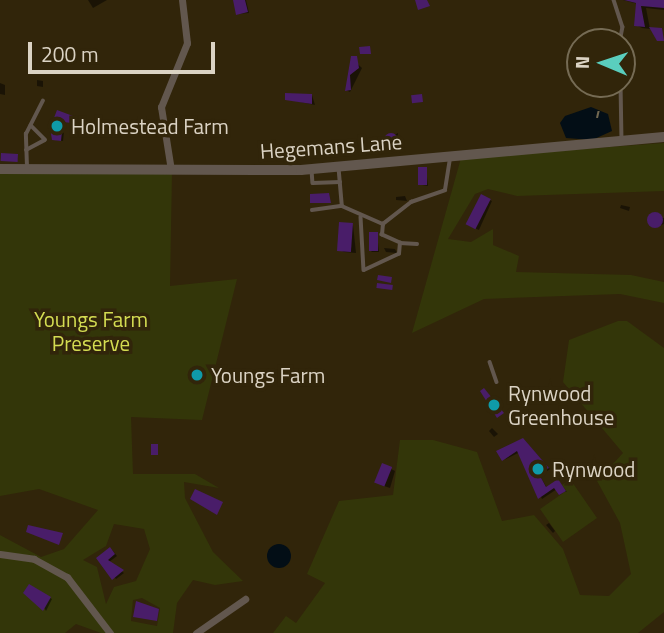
<!DOCTYPE html>
<style>
body{margin:0}
#map{position:relative;width:664px;height:633px;overflow:hidden;background:#31250a;font-family:"Titillium Web",sans-serif}
div>[style]{position:absolute}
.green>*{inset:0;background:#333609}
.water>*{inset:0;background:#030e16}
.round{border-radius:50%}
.shadow>*{inset:0;background:#0007;transform-origin:0 0}
.building>*{inset:0;background:#491d69;transform-origin:0 0}
.path>*{height:2px;margin-top:-1px;transform-origin:0;background:repeating-linear-gradient(90deg,#726851 0 7px,transparent 0 10.5px)}
.service>*{height:3.5px;margin:-1.75px;padding:0 1.75px;transform-origin:1.75px;border-radius:1.75px;background:#62574e}
.minor>*{height:7px;margin:-3.5px;padding:0 3.5px;transform-origin:3.5px;border-radius:3.5px;background:#62574e}
.tertiary>*{height:10px;margin:-5px;padding:0 5px;transform-origin:5px;border-radius:5px;background:#62574e}
.dots>*{width:19px;height:19px;translate:-50% -50%;box-sizing:border-box;border:4px solid #31250a;border-radius:50%}
span{translate:-50% -50%;white-space:nowrap;text-align:center;line-height:1.15;-webkit-text-stroke:7px #31250a;paint-order:stroke}
.poi-label{font-size:21px;color:#dbd3c4}
.left{translate:0 -50%;text-align:left}
.street-label{font-size:21px;color:#dbd3c4}
.park-label{font-size:21px;color:#d4dc52}
.north{position:absolute;left:566px;top:28px;width:70px;height:70px;box-sizing:border-box;background:#31250a;border:2px solid #756b54;border-radius:50%;rotate:272deg;font-size:19px;font-weight:700;line-height:28px;text-align:center;color:#dbd3c4}
.north::after{content:'';display:block;margin:auto;width:24px;height:32px;background:#5acebe;clip-path:polygon(50% 0,100% 100%,50% 72%,0 100%)}
.scale{position:absolute;left:28px;top:42px;width:187px;height:32px;box-sizing:border-box;border:4px solid #dbd3c4;border-top:0;padding-left:9px;font-size:21px;line-height:24px;white-space:nowrap;color:#dbd3c4;-webkit-text-stroke:5px #31250a;paint-order:stroke}
</style>
<div id="map">
<div class="green">
<div style="clip-path:polygon(664px 143px,664px 191px,517px 196px,488px 189px,475px 194px,448px 239px,471px 242px,493px 229px,493px 245px,519px 256px,516px 272px,631px 275px,664px 282px,664px 303px,620px 294px,484px 299px,412px 333px,461px 158px)"></div>
<div style="clip-path:polygon(evenodd,0 171px,172px 173px,170px 286px,237px 279px,202px 420px,131px 417px,133px 474px,195px 474px,219px 488px,184px 482px,185px 498px,213px 552px,243px 581px,215px 585px,193px 580px,177px 603px,173px 633px,101px 633px,76px 624px,65px 633px,0 633px,0 535px,41px 557px,64px 549px,98px 510px,39px 489px,0 496px,0 171px,114px 524px,144px 529px,150px 549px,136px 581px,114px 587px,106px 604px,97px 567px,83px 560px,106px 546px,114px 524px,0 171px,142px 598px,160px 608px,157px 626px,131px 621px,133px 600px,142px 598px)"></div>
<div style="clip-path:polygon(618px 321px,627px 321px,664px 348px,664px 612px,638px 633px,273px 633px,286px 616px,296px 623px,325px 583px,307px 574px,339px 501px,393px 495px,400px 440px,433px 440px,477px 452px,502px 521px,534px 515px,563px 549px,580px 595px,609px 596px,631px 574px,620px 523px,597px 481px,623px 453px,563px 382px,569px 340px)"></div>
<div style="clip-path:polygon(570px 479px,597px 518px,563px 542px,540px 509px,566px 491px,562px 485px)"></div>
</div>
<div class="water">
<div style="clip-path:polygon(591px 107px,608px 114px,612px 131px,592px 140px,566px 138px,560px 123px,565px 116px)"></div>
<div class="round" style="left:267px;top:544px;width:24px;height:24px"></div>
</div>
<div class="shadow">
<div style="clip-path:polygon(88px 0,107px 0,93px 8px)"></div>
<div style="clip-path:polygon(234px 0,246px 0,249px 13px,237px 14px)"></div>
<div style="clip-path:polygon(623px 0,664px 0,664px 10px,646px 8px,650px 29px,642px 28px,636px 25px,638px 4px)"></div>
<div style="clip-path:polygon(352px 59px,362px 68px,350px 92px,346px 90px)"></div>
<div style="clip-path:polygon(37px 80px,43px 81px,43px 87px,37px 86px)"></div>
<div style="clip-path:polygon(0 83px,5px 85px,5px 95px,0 94px)"></div>
<div style="clip-path:polygon(312px 95px,315px 105px,286px 99px)"></div>
<div style="clip-path:polygon(59px 112px,74px 119px,65px 122px,63px 141px,56px 140px)"></div>
<div style="clip-path:polygon(398px 133px,397px 147px,387px 148px,387px 139px)"></div>
<div style="clip-path:polygon(426px 169px,428px 186px,422px 185px,419px 184px)"></div>
<div style="clip-path:polygon(405px 196px,407px 201px,396px 200px,396px 197px)"></div>
<div style="left:481px;top:196px;width:12px;height:32px;rotate:24deg"></div>
<div style="clip-path:polygon(621px 205px,630px 207px,629px 211px,620px 208px)"></div>
<div style="clip-path:polygon(649px 215px,664px 218px,664px 224px,656px 227px)"></div>
<div style="clip-path:polygon(353px 225px,356px 253px,344px 252px,340px 250px)"></div>
<div style="clip-path:polygon(377px 234px,379px 252px,372px 252px,370px 250px)"></div>
<div style="clip-path:polygon(384px 248px,395px 249px,397px 253px,386px 252px)"></div>
<div style="clip-path:polygon(492px 428px,498px 434px,494px 437px,489px 431px)"></div>
<div style="clip-path:polygon(525px 441px,550px 469px,540px 476px,547px 488px,558px 481px,567px 492px,557px 489px,542px 499px,520px 452px,504px 460px)"></div>
<div style="clip-path:polygon(383px 465px,395px 471px,390px 488px,381px 485px)"></div>
<div style="clip-path:polygon(549px 523px,555px 531px,553px 533px,546px 525px)"></div>
<div style="clip-path:polygon(112px 550px,117px 556px,109px 562px,124px 573px,116px 579px,98px 558px)"></div>
<div style="clip-path:polygon(29px 586px,52px 599px,46px 611px,40px 601px)"></div>
</div>
<div class="building">
<div style="clip-path:polygon(233px 0,245px 0,248px 12px,236px 15px)"></div>
<div style="clip-path:polygon(415px 0,427px 0,430px 6px,418px 10px)"></div>
<div style="clip-path:polygon(624px 0,664px 0,664px 8px,641px 6px,645px 27px,634px 26px,636px 3px)"></div>
<div style="clip-path:polygon(649px 27px,662px 28px,664px 41px,657px 41px)"></div>
<div style="clip-path:polygon(370px 46px,371px 54px,360px 54px,359px 47px)"></div>
<div style="clip-path:polygon(351px 56px,357px 56px,359px 68px,350px 75px,351px 90px,345px 91px)"></div>
<div style="clip-path:polygon(285px 93px,312px 94px,312px 104px,285px 100px)"></div>
<div style="left:422px;top:94px;width:8px;height:11px;rotate:83deg"></div>
<div style="clip-path:polygon(57px 110px,73px 116px,72px 123px,63px 122px,61px 141px,52px 140px,50px 128px)"></div>
<div class="round" style="left:384px;top:133px;width:14px;height:14px"></div>
<div style="left:1px;top:153px;width:17px;height:8px;rotate:3deg"></div>
<div style="left:418px;top:167px;width:9px;height:18px"></div>
<div style="clip-path:polygon(329px 193px,331px 203px,310px 203px,310px 194px)"></div>
<div style="left:481px;top:194px;width:11px;height:34px;rotate:27deg"></div>
<div class="round" style="left:647px;top:212px;width:16px;height:16px"></div>
<div style="left:339px;top:222px;width:14px;height:29px;rotate:4deg"></div>
<div style="left:369px;top:232px;width:9px;height:19px"></div>
<div style="clip-path:polygon(378px 275px,392px 277px,391px 283px,377px 280px)"></div>
<div style="left:377px;top:283px;width:16px;height:5px;rotate:7deg"></div>
<div style="clip-path:polygon(484px 388px,504px 413px,497px 418px,480px 391px)"></div>
<div style="clip-path:polygon(523px 438px,549px 468px,539px 474px,546px 487px,558px 479px,566px 491px,559px 495px,554px 488px,538px 499px,517px 451px,502px 461px,496px 451px)"></div>
<div style="left:151px;top:444px;width:7px;height:11px"></div>
<div style="left:382px;top:463px;width:11px;height:21px;rotate:22deg"></div>
<div style="clip-path:polygon(195px 489px,223px 502px,217px 515px,190px 499px)"></div>
<div style="clip-path:polygon(28px 525px,63px 533px,59px 545px,26px 532px)"></div>
<div style="clip-path:polygon(110px 547px,115px 554px,108px 560px,124px 570px,112px 580px,96px 558px)"></div>
<div style="clip-path:polygon(29px 584px,51px 597px,43px 611px,23px 593px)"></div>
<div style="clip-path:polygon(136px 601px,159px 609px,157px 621px,133px 617px)"></div>
</div>
<div class="path">
<div style="left:597px;top:118px;width:9px;rotate:-77deg"></div>
</div>
<div class="service">
<div style="left:614px;top:0;width:28px;rotate:72deg"></div>
<div style="left:623px;top:27px;width:15px;rotate:101deg"></div>
<div style="left:621px;top:84px;width:56px;rotate:89deg"></div>
<div style="left:26px;top:150px;width:21px;rotate:-28deg"></div>
<div style="left:45px;top:140px;width:20px;rotate:-135deg"></div>
<div style="left:27px;top:167px;width:33px;rotate:-92deg"></div>
<div style="left:26px;top:134px;width:37px;rotate:-63deg"></div>
<div style="left:339px;top:168px;width:38px;rotate:85deg"></div>
<div style="left:342px;top:206px;width:45px;rotate:23.7deg"></div>
<div style="left:383px;top:224px;width:36px;rotate:-38deg"></div>
<div style="left:411px;top:202px;width:36px;rotate:-19deg"></div>
<div style="left:445px;top:190px;width:32px;rotate:-81deg"></div>
<div style="left:312px;top:170px;width:13px;rotate:86deg"></div>
<div style="left:313px;top:183px;width:27px;rotate:-2deg"></div>
<div style="left:312px;top:210px;width:30px;rotate:-8deg"></div>
<div style="left:361px;top:217px;width:53px;rotate:86.8deg"></div>
<div style="left:364px;top:270px;width:38px;rotate:-25deg"></div>
<div style="left:399px;top:254px;width:11px;rotate:-85deg"></div>
<div style="left:400px;top:243px;width:20px;rotate:-156deg"></div>
<div style="left:382px;top:235px;width:11px;rotate:-85deg"></div>
<div style="left:400px;top:243px;width:17px;rotate:3deg"></div>
<div style="left:490px;top:362px;width:21px;rotate:71deg"></div>
</div>
<div class="minor">
<div style="left:171px;top:170px;width:64px;rotate:-99deg"></div>
<div style="left:161px;top:107px;width:69px;rotate:-67.9deg"></div>
<div style="left:187px;top:43px;width:43px;rotate:-96.6deg"></div>
<div style="left:0;top:554px;width:34px;rotate:8deg"></div>
<div style="left:34px;top:559px;width:38px;rotate:29deg"></div>
<div style="left:67px;top:577px;width:71px;rotate:52.5deg"></div>
<div style="left:196px;top:633px;width:60px;rotate:-34.8deg"></div>
</div>
<div class="tertiary">
<div style="left:0;top:169px;width:301px;rotate:0.2deg"></div>
<div style="left:301px;top:170px;width:364px;rotate:-5.2deg"></div>
</div>
<div class="dots">
<div style="left:57px;top:126px;background:#0f9aa8"></div>
<div style="left:197px;top:375px;background:#0f9aa8"></div>
<div style="left:494px;top:405px;background:#0f9aa8"></div>
<div style="left:538px;top:469px;background:#0f9aa8"></div>
</div>
<div class="poi-label">
<span class="left" style="left:71px;top:126px">Holmestead Farm</span>
<span class="left" style="left:211px;top:375px">Youngs Farm</span>
<span class="left" style="left:508px;top:405px">Rynwood<br>Greenhouse</span>
<span class="left" style="left:552px;top:469px">Rynwood</span>
</div>
<div class="street-label">
<span style="left:331px;top:146px;rotate:-4deg">Hegemans Lane</span>
</div>
<div class="park-label">
<span style="left:91px;top:331px">Youngs Farm<br>Preserve</span>
</div>
<div class="north">N</div>
<div class="scale">200 m</div>
</div>
